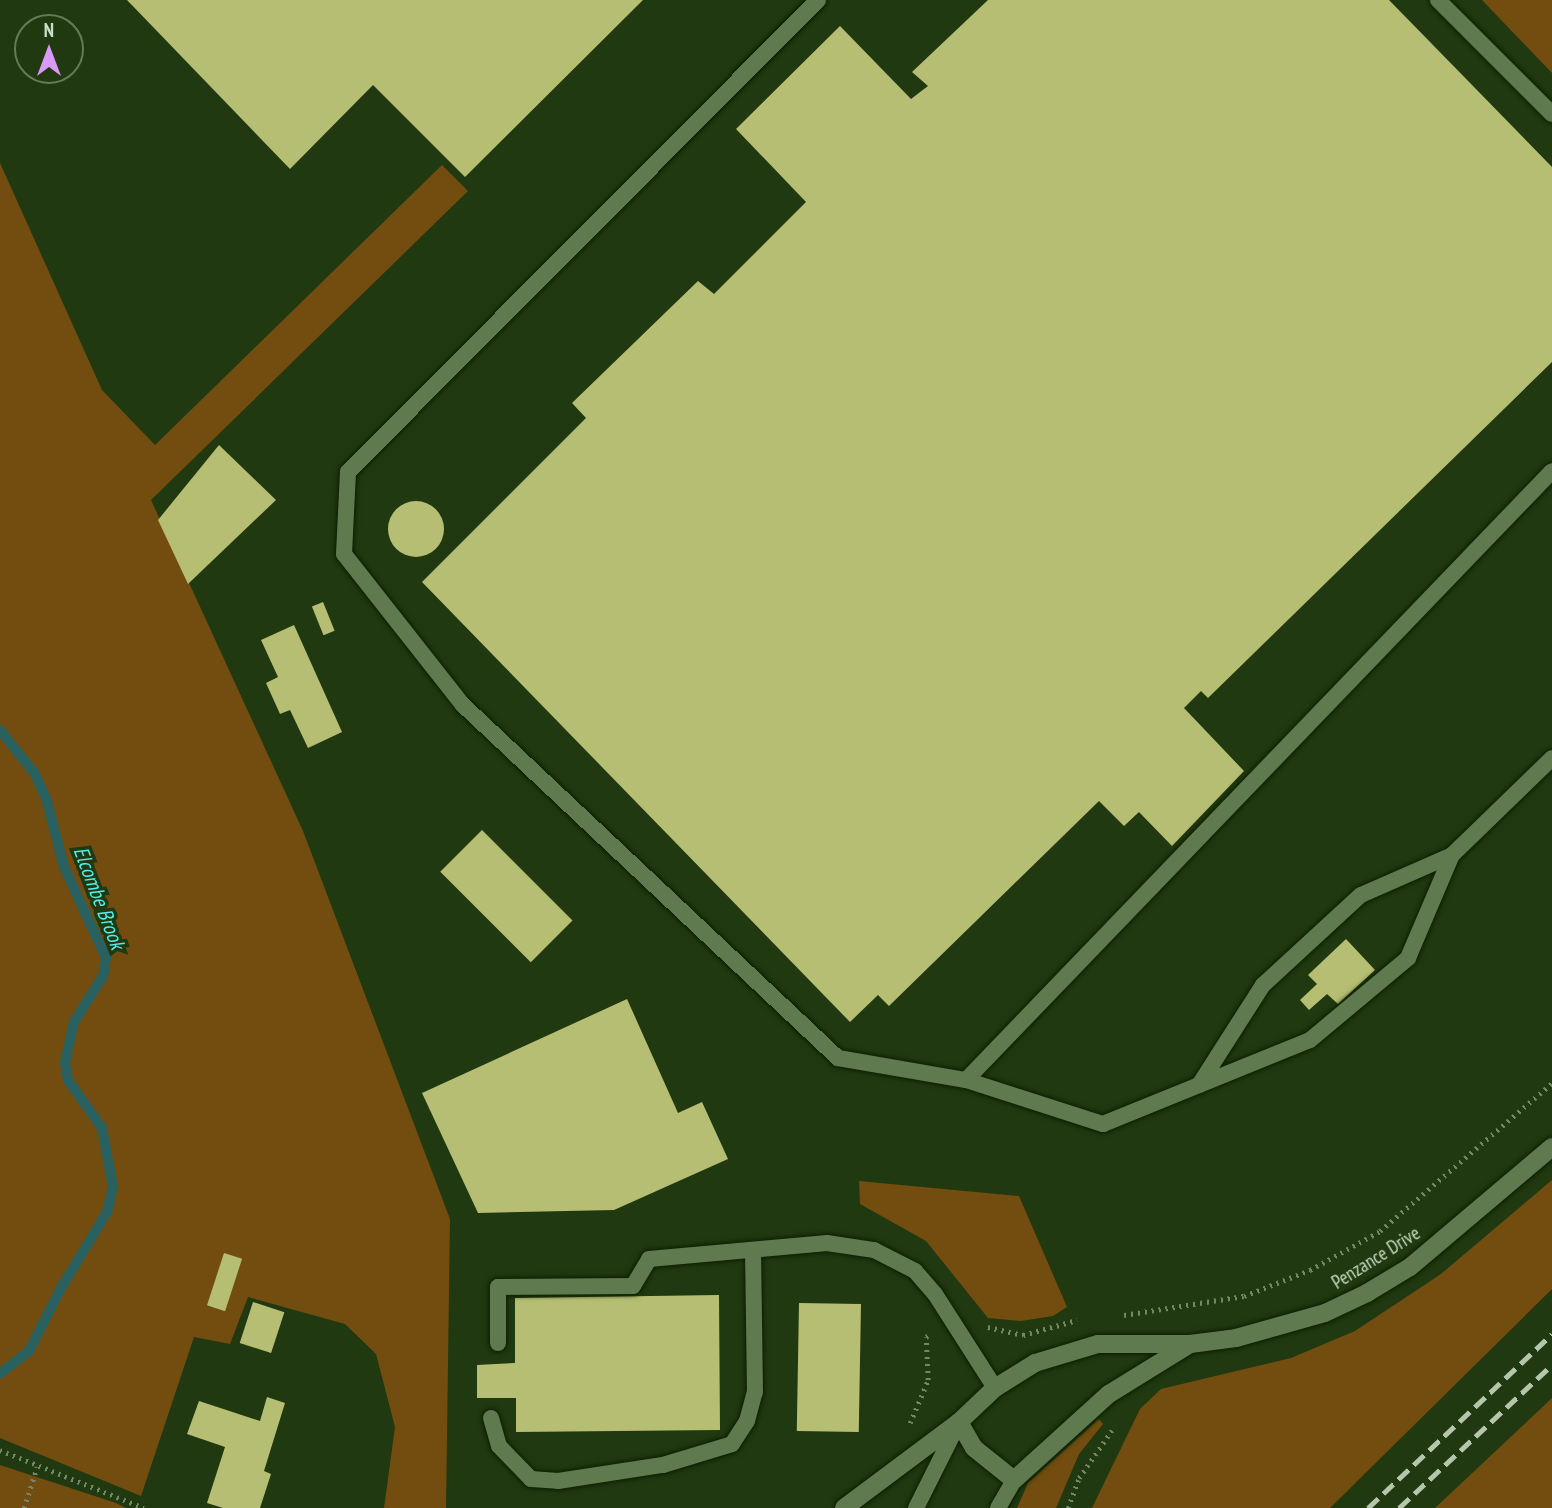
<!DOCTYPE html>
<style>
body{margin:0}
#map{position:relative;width:1552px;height:1508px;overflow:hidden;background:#213910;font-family:"PT Sans Narrow",sans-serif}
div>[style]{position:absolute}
.green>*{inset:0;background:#724d0f}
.stream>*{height:10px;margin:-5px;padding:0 5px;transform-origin:5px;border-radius:5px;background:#286160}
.building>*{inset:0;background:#b6be73;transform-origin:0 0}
.round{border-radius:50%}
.path>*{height:4.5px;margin-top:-2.25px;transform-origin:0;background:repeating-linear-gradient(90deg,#748867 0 2px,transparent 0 7px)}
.roads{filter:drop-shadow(0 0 2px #0d1e02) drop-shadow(0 0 2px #0d1e02)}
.service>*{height:16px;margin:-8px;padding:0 8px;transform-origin:8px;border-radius:8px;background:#607a4f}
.minor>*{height:18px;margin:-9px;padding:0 9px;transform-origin:9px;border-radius:9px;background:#607a4f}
.rail>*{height:5px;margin-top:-2.5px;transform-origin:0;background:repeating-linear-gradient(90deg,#b6c6ad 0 14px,transparent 0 21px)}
span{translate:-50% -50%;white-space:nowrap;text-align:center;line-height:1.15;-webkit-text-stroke:7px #213910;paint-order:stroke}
.street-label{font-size:19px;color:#cddcc5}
.water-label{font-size:21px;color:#50eeed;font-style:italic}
.north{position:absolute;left:14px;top:14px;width:70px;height:70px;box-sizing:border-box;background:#213910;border:2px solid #667a58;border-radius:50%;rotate:0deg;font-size:19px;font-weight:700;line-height:28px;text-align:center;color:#cddcc5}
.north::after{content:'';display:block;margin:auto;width:24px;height:32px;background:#d99af7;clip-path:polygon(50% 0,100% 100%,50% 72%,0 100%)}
</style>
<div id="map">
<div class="green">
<div style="clip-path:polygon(1482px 0,1552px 0,1552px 73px)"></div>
<div style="clip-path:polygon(0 163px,102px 390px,155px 445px,442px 165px,468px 191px,151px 500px,303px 831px,450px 1219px,446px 1508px,384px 1508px,395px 1427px,376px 1354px,345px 1324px,248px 1297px,230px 1344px,194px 1337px,141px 1496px,0 1438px)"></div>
<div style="clip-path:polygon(1552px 1180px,1552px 1289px,1330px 1508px,1092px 1508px,1140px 1409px,1161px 1389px,1291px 1358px,1355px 1331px,1441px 1274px)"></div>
<div style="clip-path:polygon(859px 1181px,1019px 1196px,1067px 1307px,1053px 1316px,1021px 1321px,988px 1318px,926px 1241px,860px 1204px)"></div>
<div style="clip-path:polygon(1552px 1398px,1552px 1508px,1435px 1508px,1500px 1447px)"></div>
<div style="clip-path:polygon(1099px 1419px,1103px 1424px,1079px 1454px,1056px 1508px,1017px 1508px,1028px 1483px)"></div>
<div style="clip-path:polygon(0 1465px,116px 1503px,126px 1508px,0 1508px)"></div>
</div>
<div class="stream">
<div style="left:0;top:730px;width:56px;rotate:51.5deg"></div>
<div style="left:35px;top:774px;width:30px;rotate:66deg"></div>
<div style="left:47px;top:801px;width:68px;rotate:75.6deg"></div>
<div style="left:64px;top:867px;width:100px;rotate:65.2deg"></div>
<div style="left:106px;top:958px;width:18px;rotate:99deg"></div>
<div style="left:103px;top:976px;width:54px;rotate:122.2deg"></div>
<div style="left:74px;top:1022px;width:41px;rotate:102.7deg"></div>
<div style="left:65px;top:1062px;width:18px;rotate:81deg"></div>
<div style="left:68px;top:1080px;width:59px;rotate:54.7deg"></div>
<div style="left:102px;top:1128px;width:60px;rotate:79.4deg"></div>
<div style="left:113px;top:1187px;width:26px;rotate:103deg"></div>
<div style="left:107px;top:1212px;width:89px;rotate:121.2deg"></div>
<div style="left:61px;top:1288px;width:71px;rotate:116.9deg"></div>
<div style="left:29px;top:1351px;width:37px;rotate:142deg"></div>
</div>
<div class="building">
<div style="clip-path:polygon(127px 0,643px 0,465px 177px,373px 85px,290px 169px)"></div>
<div style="clip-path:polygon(988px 0,1389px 0,1552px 167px,1552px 362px,1208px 698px,1201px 691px,1184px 708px,1244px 771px,1172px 846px,1139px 812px,1124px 826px,1099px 801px,889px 1006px,878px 995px,850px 1022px,422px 582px,586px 418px,572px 403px,698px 281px,714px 294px,806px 202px,736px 129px,840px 26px,911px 99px,928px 86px,912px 72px)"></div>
<div style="clip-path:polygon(219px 445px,276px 500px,188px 584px,158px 520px)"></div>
<div class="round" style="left:388px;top:501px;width:56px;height:56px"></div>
<div style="left:323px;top:602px;width:31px;height:12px;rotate:68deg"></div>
<div style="clip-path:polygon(294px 625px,342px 732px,308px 748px,290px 710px,280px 714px,266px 683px,278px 677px,261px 640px)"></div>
<div style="left:482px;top:830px;width:128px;height:59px;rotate:45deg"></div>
<div style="clip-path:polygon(1346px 939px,1375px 970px,1338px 1004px,1327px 994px,1309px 1010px,1300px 1000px,1317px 984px,1308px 975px)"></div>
<div style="clip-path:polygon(627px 999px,678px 1113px,702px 1102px,728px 1159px,614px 1210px,478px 1213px,422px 1093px)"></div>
<div style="left:224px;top:1253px;width:19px;height:55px;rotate:18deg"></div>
<div style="clip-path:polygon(719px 1295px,720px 1430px,516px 1432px,516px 1398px,477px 1398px,477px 1365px,515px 1363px,515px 1298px)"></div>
<div style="left:253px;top:1302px;width:33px;height:43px;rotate:18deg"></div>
<div style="left:799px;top:1303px;width:62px;height:128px;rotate:1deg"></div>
<div style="clip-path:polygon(267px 1397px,285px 1403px,264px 1471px,271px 1474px,260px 1508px,223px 1508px,207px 1503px,225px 1447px,187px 1434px,199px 1401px,260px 1421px)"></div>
</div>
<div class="path">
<div style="left:1124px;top:1315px;width:121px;rotate:-9deg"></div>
<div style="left:1244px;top:1296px;width:71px;rotate:-21.5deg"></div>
<div style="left:1310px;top:1270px;width:80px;rotate:-29.1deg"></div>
<div style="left:1380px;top:1231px;width:227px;rotate:-40.7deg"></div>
<div style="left:988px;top:1327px;width:36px;rotate:13deg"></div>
<div style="left:1023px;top:1335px;width:56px;rotate:-15.5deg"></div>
<div style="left:910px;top:1423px;width:47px;rotate:-67.3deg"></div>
<div style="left:928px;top:1380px;width:43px;rotate:-92.7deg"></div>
<div style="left:926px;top:1337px;width:6px;rotate:-31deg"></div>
<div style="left:0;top:1450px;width:155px;rotate:21.9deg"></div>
<div style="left:24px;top:1508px;width:43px;rotate:-72.4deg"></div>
<div style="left:1068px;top:1508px;width:32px;rotate:-70deg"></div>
<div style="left:1079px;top:1478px;width:58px;rotate:-55.5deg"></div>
</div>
<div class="roads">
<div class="service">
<div style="left:818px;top:0;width:666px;rotate:134.88deg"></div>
<div style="left:348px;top:472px;width:82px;rotate:92.8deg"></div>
<div style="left:344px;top:554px;width:192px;rotate:51.8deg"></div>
<div style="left:463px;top:705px;width:515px;rotate:43.27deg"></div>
<div style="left:838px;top:1058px;width:130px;rotate:9.8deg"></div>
<div style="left:966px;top:1080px;width:144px;rotate:17.8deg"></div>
<div style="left:1103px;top:1124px;width:223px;rotate:-22.1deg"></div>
<div style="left:1310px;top:1040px;width:128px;rotate:-39.9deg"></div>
<div style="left:1408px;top:958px;width:112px;rotate:-66.9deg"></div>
<div style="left:1438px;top:0;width:161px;rotate:45deg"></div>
<div style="left:966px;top:1080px;width:845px;rotate:-46.1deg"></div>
<div style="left:1199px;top:1085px;width:119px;rotate:-57.4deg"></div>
<div style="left:1263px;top:985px;width:133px;rotate:-42.6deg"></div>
<div style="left:1361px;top:895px;width:99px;rotate:-23.7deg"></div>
<div style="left:1452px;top:855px;width:139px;rotate:-44.1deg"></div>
<div style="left:498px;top:1343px;width:56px;rotate:-90deg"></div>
<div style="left:498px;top:1287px;width:135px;rotate:-0.4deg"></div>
<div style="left:633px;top:1286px;width:31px;rotate:-59deg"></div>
<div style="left:649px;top:1259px;width:179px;rotate:-5.1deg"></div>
<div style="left:827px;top:1243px;width:48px;rotate:8.5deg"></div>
<div style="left:874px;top:1250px;width:46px;rotate:27.1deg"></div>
<div style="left:915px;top:1271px;width:30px;rotate:49deg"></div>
<div style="left:935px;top:1294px;width:112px;rotate:57.4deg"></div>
<div style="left:491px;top:1418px;width:29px;rotate:74deg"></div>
<div style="left:499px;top:1446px;width:46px;rotate:45.9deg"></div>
<div style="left:531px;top:1479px;width:27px;rotate:4deg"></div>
<div style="left:558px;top:1481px;width:106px;rotate:-8.7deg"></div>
<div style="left:663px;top:1465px;width:72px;rotate:-16.9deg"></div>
<div style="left:732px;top:1444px;width:27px;rotate:-57deg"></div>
<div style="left:747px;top:1421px;width:30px;rotate:-75deg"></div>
<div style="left:755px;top:1392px;width:139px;rotate:-90.8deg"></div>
<div style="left:916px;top:1508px;width:96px;rotate:-63.4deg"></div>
<div style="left:998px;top:1508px;width:32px;rotate:-60deg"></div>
</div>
<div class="minor">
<div style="left:959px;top:1422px;width:30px;rotate:60deg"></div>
<div style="left:974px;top:1448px;width:51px;rotate:38.7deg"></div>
<div style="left:1014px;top:1480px;width:128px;rotate:-42.2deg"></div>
<div style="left:1109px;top:1394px;width:95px;rotate:-31.7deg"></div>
<div style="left:844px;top:1508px;width:144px;rotate:-36.8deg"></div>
<div style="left:959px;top:1422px;width:50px;rotate:-43.4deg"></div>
<div style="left:995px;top:1388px;width:47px;rotate:-32deg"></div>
<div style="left:1035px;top:1363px;width:66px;rotate:-16.8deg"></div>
<div style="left:1098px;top:1344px;width:92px"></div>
<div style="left:1190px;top:1344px;width:46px;rotate:-7.4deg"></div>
<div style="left:1236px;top:1338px;width:92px;rotate:-15.7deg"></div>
<div style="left:1325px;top:1313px;width:47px;rotate:-25.5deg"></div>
<div style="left:1367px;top:1293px;width:50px;rotate:-31.2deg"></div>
<div style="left:1410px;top:1267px;width:186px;rotate:-40.2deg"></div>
</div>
</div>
<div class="rail">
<div style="left:1368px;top:1508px;width:253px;rotate:-43.4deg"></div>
<div style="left:1399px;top:1508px;width:209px;rotate:-43.1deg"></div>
</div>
<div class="street-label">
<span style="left:1376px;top:1258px;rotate:-32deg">Penzance Drive</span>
</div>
<div class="water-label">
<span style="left:99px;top:898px;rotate:69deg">Elcombe Brook</span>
</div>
<div class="north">N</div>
</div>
